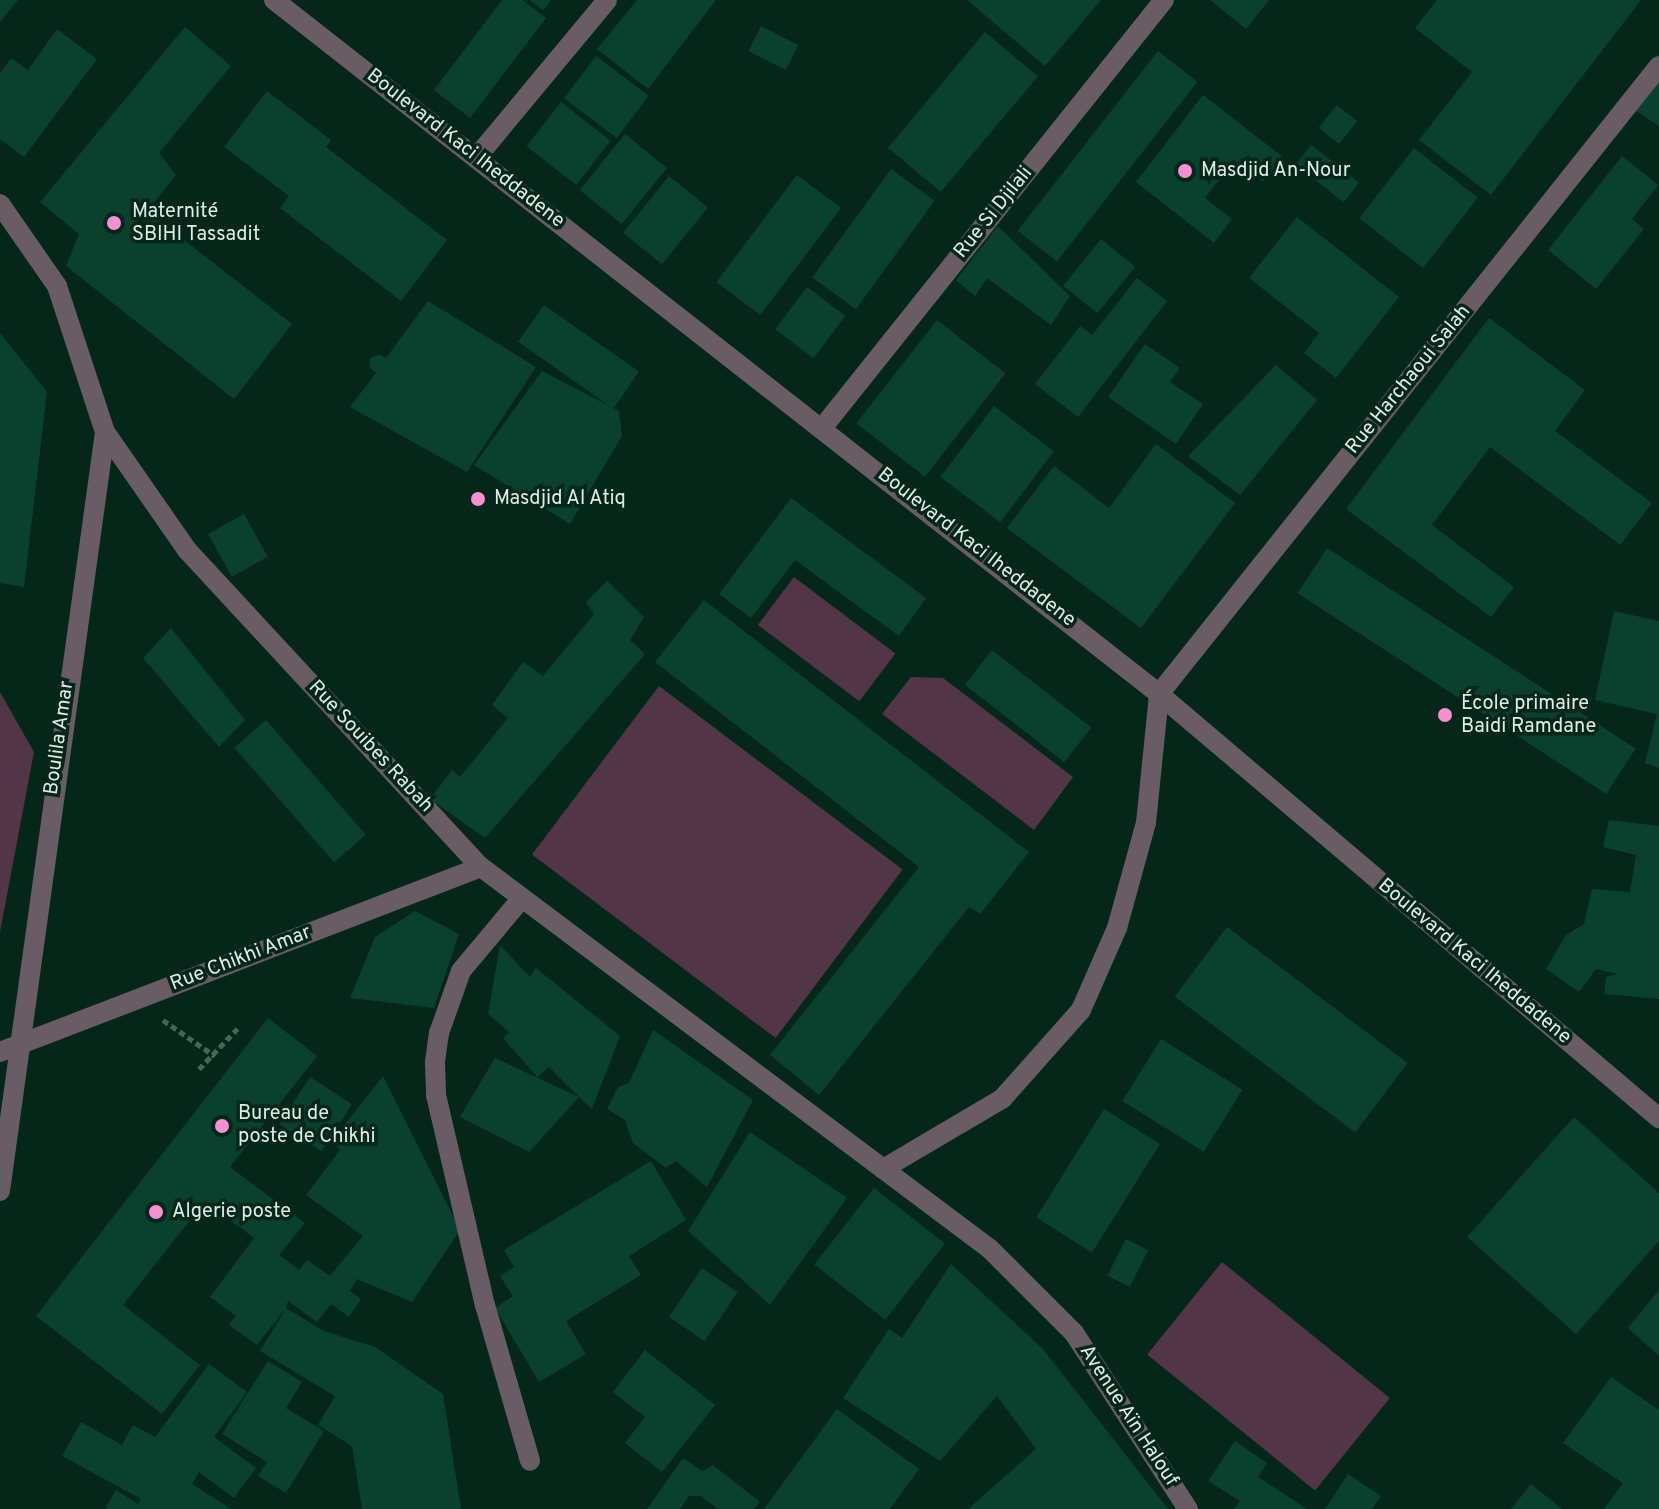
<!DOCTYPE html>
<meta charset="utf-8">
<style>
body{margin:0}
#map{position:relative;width:1659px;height:1509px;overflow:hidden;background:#05271a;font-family:Overpass,sans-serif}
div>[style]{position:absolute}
.green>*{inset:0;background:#523547;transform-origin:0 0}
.building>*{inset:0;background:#09412e;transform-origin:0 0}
.path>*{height:5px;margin-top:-2.5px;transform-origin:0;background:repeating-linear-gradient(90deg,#486559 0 6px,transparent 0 10px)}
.street>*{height:20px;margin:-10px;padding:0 10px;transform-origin:10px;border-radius:10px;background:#695c64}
.dots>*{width:22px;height:22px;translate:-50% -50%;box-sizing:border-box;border:4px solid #05271a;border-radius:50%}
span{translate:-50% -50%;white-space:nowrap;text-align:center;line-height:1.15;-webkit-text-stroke:7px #05271a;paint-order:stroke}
.street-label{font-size:20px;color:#dceee5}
.poi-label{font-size:20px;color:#dceee5}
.left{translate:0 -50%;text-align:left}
</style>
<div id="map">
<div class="green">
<div style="left:794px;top:577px;width:127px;height:60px;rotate:37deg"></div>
<div style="clip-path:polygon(911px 677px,943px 678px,1073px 777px,1034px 830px,882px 714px)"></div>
<div style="left:659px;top:686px;width:305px;height:211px;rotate:37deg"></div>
<div style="clip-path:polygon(0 692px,34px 752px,0 932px)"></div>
<div style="left:1222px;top:1262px;width:216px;height:119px;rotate:39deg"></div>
</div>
<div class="building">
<div style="clip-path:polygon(0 0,18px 0,0 22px)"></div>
<div style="clip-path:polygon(502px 0,522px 0,546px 18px,470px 118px,434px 90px)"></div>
<div style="clip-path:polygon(530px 0,551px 0,543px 10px)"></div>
<div style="clip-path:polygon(637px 0,716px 0,648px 89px,597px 49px)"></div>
<div style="clip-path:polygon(967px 0,1101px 0,1045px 66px)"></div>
<div style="clip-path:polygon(1210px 0,1269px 0,1246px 29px)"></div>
<div style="clip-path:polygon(1437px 0,1641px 0,1491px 195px,1419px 140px,1472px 72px,1415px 28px)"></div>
<div style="left:761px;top:26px;width:42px;height:28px;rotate:27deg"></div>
<div style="clip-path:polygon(185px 27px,231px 66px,159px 153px,176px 175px,147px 211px,292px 324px,234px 399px,66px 266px,79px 234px,40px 202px)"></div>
<div style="clip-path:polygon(57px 29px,97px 59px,24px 157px,0 139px,0 73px,11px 58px,28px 70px)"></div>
<div style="left:985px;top:32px;width:69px;height:151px;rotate:40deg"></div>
<div style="left:1158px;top:51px;width:50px;height:228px;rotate:38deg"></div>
<div style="left:596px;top:56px;width:66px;height:53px;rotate:37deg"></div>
<div style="clip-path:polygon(1659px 76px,1659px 126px,1633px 109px)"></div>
<div style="clip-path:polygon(267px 91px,331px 140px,326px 147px,447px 240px,401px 301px,280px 208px,289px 196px,224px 147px)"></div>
<div style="clip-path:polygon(1203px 95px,1283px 157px,1263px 182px,1234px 160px,1205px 198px,1232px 219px,1214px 243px,1136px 182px)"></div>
<div style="left:561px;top:102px;width:63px;height:56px;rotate:38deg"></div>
<div style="left:1337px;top:105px;width:26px;height:29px;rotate:39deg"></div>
<div style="left:625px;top:134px;width:54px;height:72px;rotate:39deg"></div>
<div style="left:1311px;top:145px;width:61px;height:25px;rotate:38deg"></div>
<div style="left:1414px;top:148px;width:81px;height:89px;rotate:38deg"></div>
<div style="clip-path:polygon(1622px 156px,1658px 185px,1632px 219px,1644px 229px,1596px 289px,1548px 250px)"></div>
<div style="left:891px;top:169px;width:54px;height:134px;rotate:36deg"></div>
<div style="left:797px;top:175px;width:55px;height:134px;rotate:37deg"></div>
<div style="left:669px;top:176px;width:50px;height:73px;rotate:39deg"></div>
<div style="clip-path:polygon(1297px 217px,1399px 297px,1336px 378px,1304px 353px,1319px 333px,1249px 278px)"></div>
<div style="clip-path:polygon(998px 226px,1070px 296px,1051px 325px,987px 278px,975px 296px,956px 280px)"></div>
<div style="left:1101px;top:239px;width:44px;height:60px;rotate:39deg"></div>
<div style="clip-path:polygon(1137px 278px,1167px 301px,1078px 417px,1035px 384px,1080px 326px,1092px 335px)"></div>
<div style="left:807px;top:287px;width:48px;height:53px;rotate:37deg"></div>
<div style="clip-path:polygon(428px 301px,536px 367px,467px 472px,350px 407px,376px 373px,369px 367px,370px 358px,380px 354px,386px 358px)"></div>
<div style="left:544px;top:305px;width:116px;height:45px;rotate:35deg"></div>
<div style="clip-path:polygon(1489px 318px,1585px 390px,1555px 431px,1652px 503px,1620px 545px,1490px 447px,1432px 525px,1514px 587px,1491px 617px,1346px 509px)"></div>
<div style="left:937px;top:320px;width:87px;height:131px;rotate:38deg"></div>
<div style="clip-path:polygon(0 333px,47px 392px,24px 587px,0 583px)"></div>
<div style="clip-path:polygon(1145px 344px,1180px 368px,1170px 382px,1203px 404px,1176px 444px,1108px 397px)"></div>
<div style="clip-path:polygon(1276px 365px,1317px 400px,1240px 495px,1188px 456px)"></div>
<div style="clip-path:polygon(542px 371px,619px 411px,622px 436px,570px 524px,474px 465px)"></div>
<div style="left:994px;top:406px;width:75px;height:89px;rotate:37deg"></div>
<div style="clip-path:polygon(1156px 444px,1235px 503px,1141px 628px,1007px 528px,1054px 466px,1109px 508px)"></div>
<div style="clip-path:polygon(791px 498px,926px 598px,899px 636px,795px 560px,751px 618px,719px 594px)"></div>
<div style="left:244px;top:514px;width:49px;height:41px;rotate:61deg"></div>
<div style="left:1327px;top:548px;width:368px;height:54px;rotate:33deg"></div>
<div style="clip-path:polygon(607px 581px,644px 617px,630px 640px,645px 654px,485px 838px,430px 799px,452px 770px,460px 777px,508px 718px,492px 705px,523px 662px,543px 676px,594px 614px,586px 602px)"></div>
<div style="clip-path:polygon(704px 600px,1029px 852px,980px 914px,969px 907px,819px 1095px,770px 1055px,919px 867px,655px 662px)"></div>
<div style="clip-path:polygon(1614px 611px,1659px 621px,1659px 768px,1645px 763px,1657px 714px,1595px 700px)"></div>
<div style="clip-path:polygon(171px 628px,245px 720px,219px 747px,143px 658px)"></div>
<div style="left:992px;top:650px;width:126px;height:44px;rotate:38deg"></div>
<div style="left:266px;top:720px;width:152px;height:42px;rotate:49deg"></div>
<div style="clip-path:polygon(1609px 820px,1659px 826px,1659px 999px,1604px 994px,1606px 977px,1618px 974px,1596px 969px,1579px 992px,1546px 969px,1566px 935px,1584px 924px,1592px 889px,1630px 892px,1636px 855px,1603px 847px)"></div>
<div style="clip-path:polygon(415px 911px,459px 934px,434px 1008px,350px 998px,375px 937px)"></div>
<div style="left:1227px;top:927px;width:226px;height:87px;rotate:37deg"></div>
<div style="clip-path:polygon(500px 945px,530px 977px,536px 968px,620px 1036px,592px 1109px,579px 1097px,529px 1152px,460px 1117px,495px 1058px,579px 1097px,549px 1067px,537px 1077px,503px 1038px,509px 1032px,488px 1014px)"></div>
<div style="clip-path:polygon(268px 1018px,317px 1056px,230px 1167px,305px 1223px,279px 1255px,299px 1270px,307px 1260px,330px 1276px,363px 1236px,306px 1195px,340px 1150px,332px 1141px,383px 1076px,460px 1230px,412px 1302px,357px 1279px,350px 1291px,361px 1299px,349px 1317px,331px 1304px,317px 1322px,288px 1301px,286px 1308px,324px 1331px,375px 1347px,443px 1394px,461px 1509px,362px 1509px,352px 1446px,318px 1425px,335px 1396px,260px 1351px,286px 1308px,257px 1345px,229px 1325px,236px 1316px,210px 1297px,254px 1238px,205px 1201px,123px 1305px,200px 1365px,162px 1414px,36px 1316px)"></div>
<div style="clip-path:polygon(653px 1030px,753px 1100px,707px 1187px,676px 1161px,666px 1168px,633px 1143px,625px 1120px,607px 1109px,618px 1087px,629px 1083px)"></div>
<div style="left:1161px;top:1039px;width:96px;height:73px;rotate:32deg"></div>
<div style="left:310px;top:1077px;width:50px;height:56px;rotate:33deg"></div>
<div style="left:1104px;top:1109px;width:66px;height:128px;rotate:32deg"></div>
<div style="clip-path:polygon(1574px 1117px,1659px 1193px,1659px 1241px,1576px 1334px,1467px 1237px)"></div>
<div style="clip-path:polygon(750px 1132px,847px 1198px,770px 1305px,688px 1231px)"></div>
<div style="clip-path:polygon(651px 1161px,686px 1220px,629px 1256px,641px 1275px,566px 1321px,586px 1354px,539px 1382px,495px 1308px,513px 1296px,500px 1276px,514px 1267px,504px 1250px)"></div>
<div style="left:874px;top:1188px;width:90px;height:97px;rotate:38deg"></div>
<div style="left:1126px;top:1239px;width:25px;height:41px;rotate:27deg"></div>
<div style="clip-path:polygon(951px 1264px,1043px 1349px,1168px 1509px,968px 1509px,1036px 1449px,997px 1396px,940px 1461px,843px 1398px,889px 1329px,902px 1338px)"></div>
<div style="left:702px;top:1268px;width:43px;height:59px;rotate:34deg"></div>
<div style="clip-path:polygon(1659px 1290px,1659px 1356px,1628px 1328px)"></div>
<div style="clip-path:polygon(645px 1350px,715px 1405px,662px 1472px,625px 1443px,645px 1417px,613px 1392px)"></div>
<div style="clip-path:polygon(268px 1361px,302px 1382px,286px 1408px,324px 1431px,286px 1493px,258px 1476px,267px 1462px,222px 1434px)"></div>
<div style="clip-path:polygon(209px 1364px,247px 1392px,214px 1437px,256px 1468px,234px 1498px,199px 1472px,192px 1484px,231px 1509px,105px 1509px,116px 1490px,138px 1504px,141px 1499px,62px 1456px,81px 1422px,122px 1445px,133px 1425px,155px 1437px)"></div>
<div style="clip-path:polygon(1611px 1377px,1659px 1410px,1659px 1509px,1604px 1509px,1623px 1483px,1563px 1443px)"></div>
<div style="clip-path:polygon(837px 1409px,919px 1469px,890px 1509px,764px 1509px)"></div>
<div style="clip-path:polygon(1235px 1441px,1267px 1463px,1258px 1477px,1307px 1509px,1234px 1509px,1240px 1501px,1208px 1481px)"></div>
<div style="clip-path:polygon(683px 1458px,702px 1471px,713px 1465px,760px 1502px,754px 1509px,718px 1509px,701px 1496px,689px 1496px,680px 1509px,647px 1509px)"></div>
<div style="clip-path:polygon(1348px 1474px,1381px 1496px,1372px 1509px,1325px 1509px)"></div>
<div style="clip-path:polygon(1531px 1484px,1562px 1509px,1511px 1509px)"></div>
</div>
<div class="path">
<div style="left:163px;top:1020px;width:63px;rotate:34.7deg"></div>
<div style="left:199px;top:1069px;width:59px;rotate:-46.4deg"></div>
</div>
<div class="street">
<div style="left:274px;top:0;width:1125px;rotate:38.1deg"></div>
<div style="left:1159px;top:694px;width:656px;rotate:40.3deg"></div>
<div style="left:476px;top:158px;width:205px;rotate:-50.3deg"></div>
<div style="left:0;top:204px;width:100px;rotate:55.2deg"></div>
<div style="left:57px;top:286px;width:154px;rotate:71.8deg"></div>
<div style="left:105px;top:432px;width:144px;rotate:55.2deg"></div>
<div style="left:187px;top:550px;width:432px;rotate:47.2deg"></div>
<div style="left:481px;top:867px;width:636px;rotate:36.89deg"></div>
<div style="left:990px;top:1249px;width:119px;rotate:45deg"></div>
<div style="left:1074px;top:1333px;width:210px;rotate:57.1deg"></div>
<div style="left:823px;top:427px;width:546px;rotate:-51.39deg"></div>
<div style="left:522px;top:898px;width:95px;rotate:129.9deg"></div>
<div style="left:461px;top:971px;width:66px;rotate:109.5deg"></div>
<div style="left:439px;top:1033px;width:30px;rotate:98deg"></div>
<div style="left:435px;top:1063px;width:32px;rotate:88deg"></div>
<div style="left:436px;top:1095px;width:216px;rotate:76.9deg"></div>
<div style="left:485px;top:1305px;width:162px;rotate:73.9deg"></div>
<div style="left:0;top:1052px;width:515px;rotate:-21.04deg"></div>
<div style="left:883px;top:1169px;width:138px;rotate:-30.5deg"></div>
<div style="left:1002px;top:1099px;width:119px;rotate:-48.4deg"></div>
<div style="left:1081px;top:1010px;width:90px;rotate:-66.3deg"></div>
<div style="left:1117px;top:928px;width:109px;rotate:-74.6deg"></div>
<div style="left:1146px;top:823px;width:130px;rotate:-84.2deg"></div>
<div style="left:1159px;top:694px;width:803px;rotate:-51.47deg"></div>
<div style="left:0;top:1191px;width:766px;rotate:-82.12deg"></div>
</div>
<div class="dots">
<div style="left:1185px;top:171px;background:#f690d1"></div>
<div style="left:114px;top:223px;background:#f690d1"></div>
<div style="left:478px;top:499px;background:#f690d1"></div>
<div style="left:1445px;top:715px;background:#f690d1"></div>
<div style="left:222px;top:1126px;background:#f690d1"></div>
<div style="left:156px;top:1212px;background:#f690d1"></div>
</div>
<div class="street-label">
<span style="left:465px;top:149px;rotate:38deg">Boulevard Kaci Iheddadene</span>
<span style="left:994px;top:213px;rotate:-51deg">Rue Si Djilali</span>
<span style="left:1409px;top:380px;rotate:-51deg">Rue Harchaoui Salah</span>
<span style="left:976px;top:548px;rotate:38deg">Boulevard Kaci Iheddadene</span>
<span style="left:60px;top:738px;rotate:-82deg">Boulila Amar</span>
<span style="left:370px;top:747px;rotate:47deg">Rue Souibes Rabah</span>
<span style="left:241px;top:959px;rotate:-21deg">Rue Chikhi Amar</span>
<span style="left:1474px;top:962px;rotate:40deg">Boulevard Kaci Iheddadene</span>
<span style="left:1128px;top:1416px;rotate:57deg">Avenue Aïn Halouf</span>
</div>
<div class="poi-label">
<span class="left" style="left:1201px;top:171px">Masdjid An-Nour</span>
<span class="left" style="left:132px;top:224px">Maternité<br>SBIHI Tassadit</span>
<span class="left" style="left:494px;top:499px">Masdjid Al Atiq</span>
<span class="left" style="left:1461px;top:716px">École primaire<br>Baidi Ramdane</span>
<span class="left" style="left:238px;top:1126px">Bureau de<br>poste de Chikhi</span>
<span class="left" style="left:172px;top:1212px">Algerie poste</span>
</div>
</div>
